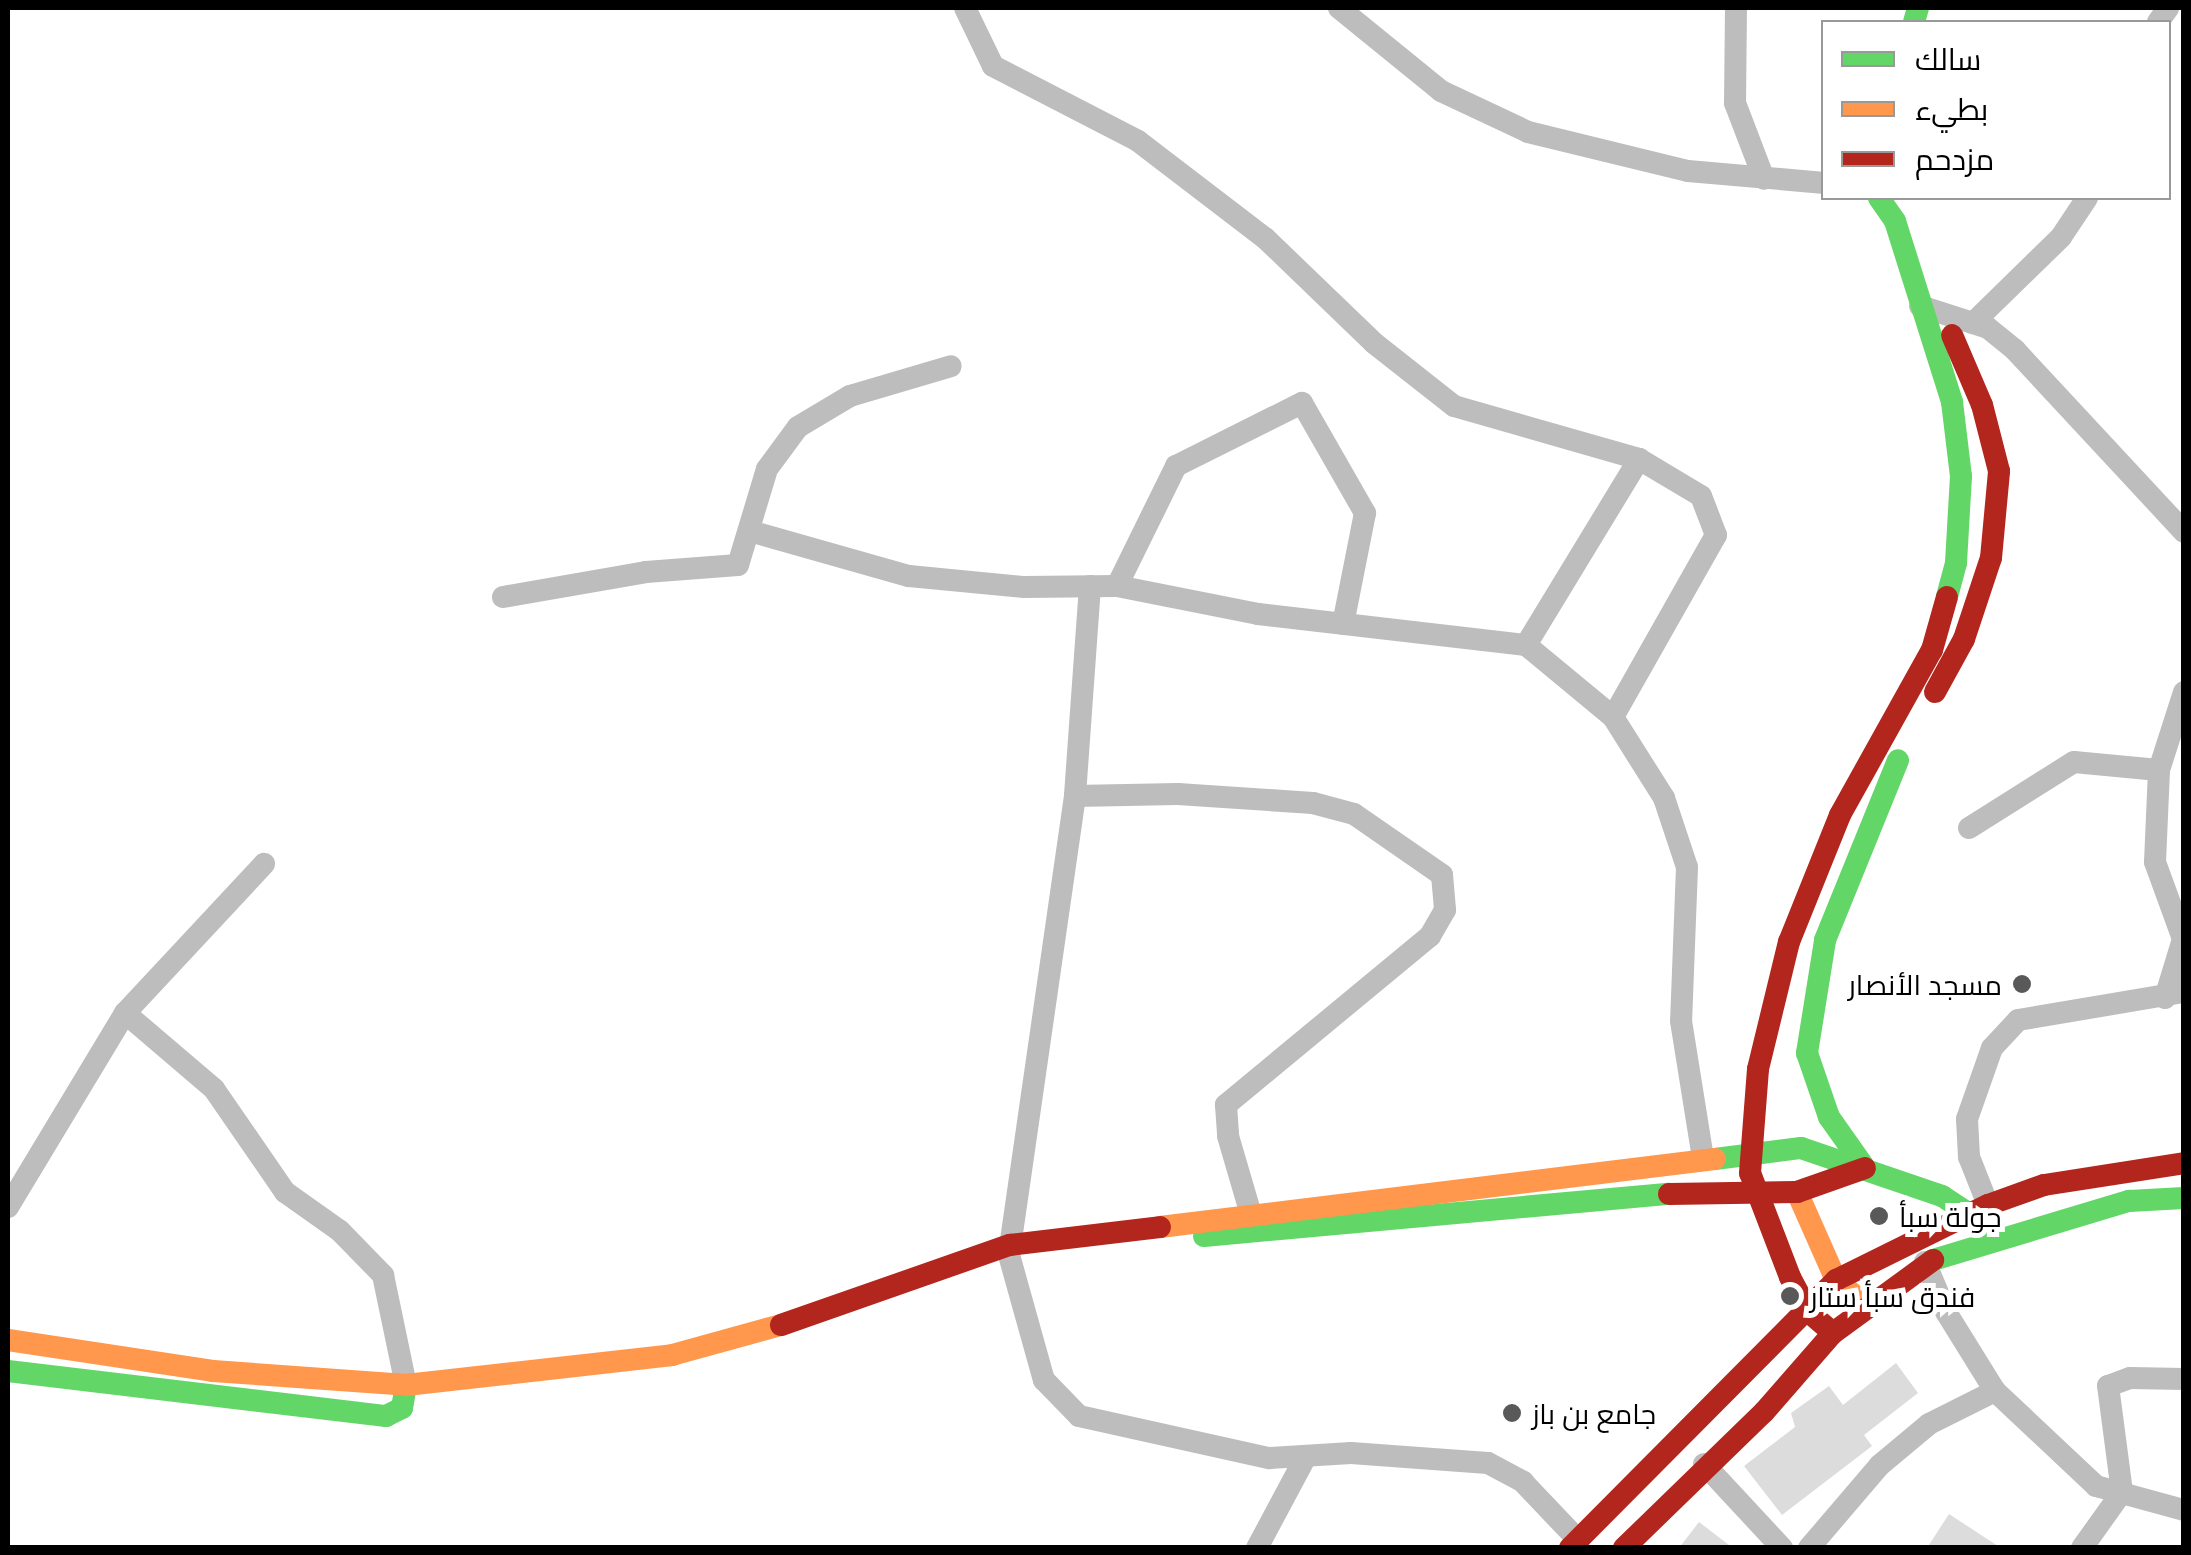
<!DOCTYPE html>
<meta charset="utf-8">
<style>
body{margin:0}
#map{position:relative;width:2191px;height:1555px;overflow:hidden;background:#fff;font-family:Lato,Cairo,sans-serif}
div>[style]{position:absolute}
.building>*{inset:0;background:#dcdcdc}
.street>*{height:22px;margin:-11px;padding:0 11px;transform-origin:11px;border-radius:11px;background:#bdbdbd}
.fast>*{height:22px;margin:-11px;padding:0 11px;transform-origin:11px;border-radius:11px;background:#63d668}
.slow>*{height:22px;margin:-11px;padding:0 11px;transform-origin:11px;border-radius:11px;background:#ff974d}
.jam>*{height:22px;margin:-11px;padding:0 11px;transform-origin:11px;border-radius:11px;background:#b3261e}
.dots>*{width:28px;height:28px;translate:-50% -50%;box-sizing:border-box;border:5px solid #fff;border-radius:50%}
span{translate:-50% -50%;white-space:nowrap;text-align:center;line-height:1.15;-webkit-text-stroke:10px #fff;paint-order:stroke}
.poi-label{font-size:28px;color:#000}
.right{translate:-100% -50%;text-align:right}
.left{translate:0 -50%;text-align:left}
.frame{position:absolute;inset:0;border:10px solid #000;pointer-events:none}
.legend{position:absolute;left:1821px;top:20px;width:350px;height:180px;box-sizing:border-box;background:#fff;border:2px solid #999;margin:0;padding:12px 18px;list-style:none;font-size:30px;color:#000}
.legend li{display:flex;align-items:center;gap:20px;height:50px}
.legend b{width:50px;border:2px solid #999}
</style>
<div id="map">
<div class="building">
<div style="clip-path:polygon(1896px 1363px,1918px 1393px,1864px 1435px,1872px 1446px,1782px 1515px,1744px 1466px,1795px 1427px,1791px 1413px,1829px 1386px,1843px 1405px)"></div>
<div style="clip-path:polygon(1949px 1514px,2001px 1548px,1927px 1548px)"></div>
<div style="clip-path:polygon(1699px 1522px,1733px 1548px,1679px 1548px)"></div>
</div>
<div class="street">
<div style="left:965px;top:8px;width:64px;rotate:64.2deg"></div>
<div style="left:993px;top:66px;width:163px;rotate:27.3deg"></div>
<div style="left:1138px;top:141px;width:160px;rotate:37.4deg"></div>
<div style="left:1265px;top:238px;width:151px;rotate:43.9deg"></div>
<div style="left:1374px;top:343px;width:102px;rotate:38.2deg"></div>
<div style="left:1454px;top:406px;width:192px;rotate:16deg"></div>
<div style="left:1639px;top:459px;width:72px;rotate:30.8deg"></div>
<div style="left:1701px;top:496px;width:42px;rotate:69deg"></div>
<div style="left:1716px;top:535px;width:209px;rotate:119.5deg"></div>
<div style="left:1339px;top:8px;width:132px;rotate:39.1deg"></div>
<div style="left:1441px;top:91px;width:96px;rotate:25.2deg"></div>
<div style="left:1528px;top:132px;width:165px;rotate:13.7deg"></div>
<div style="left:1688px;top:171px;width:137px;rotate:5deg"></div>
<div style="left:1736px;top:8px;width:95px;rotate:90.6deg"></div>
<div style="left:1735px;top:103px;width:81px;rotate:69.1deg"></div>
<div style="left:2158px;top:22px;width:17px;rotate:-54deg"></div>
<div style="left:1920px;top:306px;width:71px;rotate:17.9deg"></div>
<div style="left:1988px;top:328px;width:35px;rotate:39deg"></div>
<div style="left:2015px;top:350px;width:248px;rotate:47.1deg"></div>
<div style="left:1973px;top:323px;width:123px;rotate:-44.3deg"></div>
<div style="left:2061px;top:237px;width:47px;rotate:-56.3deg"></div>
<div style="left:753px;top:532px;width:162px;rotate:15.8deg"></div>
<div style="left:909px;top:576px;width:116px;rotate:5.5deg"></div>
<div style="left:1024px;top:587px;width:93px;rotate:-0.6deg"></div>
<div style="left:1117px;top:586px;width:144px;rotate:11.2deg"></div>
<div style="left:1258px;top:614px;width:270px;rotate:6.6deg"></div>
<div style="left:1526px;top:645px;width:113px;rotate:39.6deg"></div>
<div style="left:1613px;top:717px;width:96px;rotate:57.8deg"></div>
<div style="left:1664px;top:798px;width:73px;rotate:71.6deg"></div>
<div style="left:1687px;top:867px;width:154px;rotate:92.2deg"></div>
<div style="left:1681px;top:1021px;width:139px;rotate:80.9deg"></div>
<div style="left:1090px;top:586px;width:211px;rotate:94.1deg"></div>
<div style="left:1075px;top:796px;width:464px;rotate:98.2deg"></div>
<div style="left:1009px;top:1255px;width:130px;rotate:74.4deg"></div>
<div style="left:1044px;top:1380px;width:50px;rotate:45.8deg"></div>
<div style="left:1079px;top:1416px;width:195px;rotate:12.5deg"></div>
<div style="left:1269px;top:1458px;width:82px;rotate:-3.5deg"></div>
<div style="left:1351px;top:1453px;width:137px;rotate:4.2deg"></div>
<div style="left:1488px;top:1463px;width:40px;rotate:28deg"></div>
<div style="left:1523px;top:1482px;width:80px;rotate:46.5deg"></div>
<div style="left:1117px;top:586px;width:134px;rotate:-63.8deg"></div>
<div style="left:1176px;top:466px;width:141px;rotate:-26.6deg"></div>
<div style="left:1302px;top:403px;width:127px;rotate:60.2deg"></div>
<div style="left:1365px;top:513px;width:113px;rotate:101.2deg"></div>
<div style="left:503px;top:597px;width:145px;rotate:-9.9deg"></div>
<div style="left:646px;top:572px;width:92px;rotate:-4.4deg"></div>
<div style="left:738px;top:565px;width:100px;rotate:-73.2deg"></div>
<div style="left:767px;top:469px;width:52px;rotate:-53.6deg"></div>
<div style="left:798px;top:427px;width:61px;rotate:-30.8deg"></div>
<div style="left:850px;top:396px;width:105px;rotate:-16.5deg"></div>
<div style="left:1526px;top:645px;width:218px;rotate:-58.7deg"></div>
<div style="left:1075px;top:796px;width:103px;rotate:-1.1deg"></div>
<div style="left:1178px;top:794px;width:135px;rotate:3.8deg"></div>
<div style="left:1313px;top:803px;width:42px;rotate:15deg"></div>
<div style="left:1354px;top:814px;width:107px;rotate:34.7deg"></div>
<div style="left:1442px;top:875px;width:35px;rotate:85deg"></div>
<div style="left:1445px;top:910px;width:30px;rotate:120deg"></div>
<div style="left:1430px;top:936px;width:265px;rotate:140.4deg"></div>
<div style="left:1226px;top:1105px;width:31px;rotate:86deg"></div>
<div style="left:1228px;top:1136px;width:78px;rotate:73.7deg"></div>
<div style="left:1969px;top:828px;width:124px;rotate:-32.2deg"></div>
<div style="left:2074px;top:762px;width:85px;rotate:5.4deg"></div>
<div style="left:2165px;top:998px;width:62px;rotate:-73deg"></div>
<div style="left:2183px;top:939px;width:82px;rotate:-110deg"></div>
<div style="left:2155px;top:862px;width:92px;rotate:-87.5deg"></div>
<div style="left:2159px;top:770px;width:82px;rotate:-72.2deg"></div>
<div style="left:125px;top:1013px;width:117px;rotate:40.5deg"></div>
<div style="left:214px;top:1089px;width:125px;rotate:55.4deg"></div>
<div style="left:285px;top:1192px;width:67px;rotate:35.3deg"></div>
<div style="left:340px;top:1231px;width:62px;rotate:45.7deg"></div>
<div style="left:383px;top:1275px;width:112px;rotate:78.2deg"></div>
<div style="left:1988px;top:1205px;width:52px;rotate:-111.6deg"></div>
<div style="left:1969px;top:1157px;width:38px;rotate:-93deg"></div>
<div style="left:1967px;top:1119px;width:75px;rotate:-70.6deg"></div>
<div style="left:1992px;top:1048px;width:38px;rotate:-47deg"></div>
<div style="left:2018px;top:1020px;width:168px;rotate:-9.6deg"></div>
<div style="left:8px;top:1207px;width:227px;rotate:-58.9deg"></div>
<div style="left:125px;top:1013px;width:204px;rotate:-47deg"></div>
<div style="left:1925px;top:1262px;width:54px;rotate:67.2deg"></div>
<div style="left:1946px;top:1312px;width:93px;rotate:58.2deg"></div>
<div style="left:1995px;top:1391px;width:139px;rotate:43.2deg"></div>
<div style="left:2096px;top:1486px;width:91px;rotate:15.3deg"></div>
<div style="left:1704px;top:1464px;width:115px;rotate:47.1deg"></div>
<div style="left:1257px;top:1548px;width:102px;rotate:-61.9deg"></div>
<div style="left:1809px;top:1548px;width:109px;rotate:-49.5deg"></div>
<div style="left:1880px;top:1465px;width:64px;rotate:-39.9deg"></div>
<div style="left:1929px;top:1424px;width:74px;rotate:-26.6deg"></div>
<div style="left:2082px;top:1548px;width:69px;rotate:-54.5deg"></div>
<div style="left:2122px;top:1492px;width:107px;rotate:-97.5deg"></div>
<div style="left:2108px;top:1386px;width:23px;rotate:-20deg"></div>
<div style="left:2130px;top:1378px;width:54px;rotate:1.1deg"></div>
</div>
<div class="fast">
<div style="left:1914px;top:22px;width:15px;rotate:-74deg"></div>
<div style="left:1879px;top:198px;width:28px;rotate:55deg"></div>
<div style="left:1895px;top:221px;width:190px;rotate:72.5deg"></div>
<div style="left:1952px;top:402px;width:75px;rotate:83.1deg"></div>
<div style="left:1961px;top:476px;width:87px;rotate:93.3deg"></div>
<div style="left:1956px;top:563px;width:35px;rotate:105deg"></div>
<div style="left:1715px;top:1159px;width:87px;rotate:-7.3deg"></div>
<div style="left:1801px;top:1148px;width:149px;rotate:18.8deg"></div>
<div style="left:1942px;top:1196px;width:51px;rotate:33.1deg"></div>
<div style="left:1865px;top:1168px;width:62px;rotate:-125.2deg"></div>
<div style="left:1829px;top:1117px;width:68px;rotate:-109deg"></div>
<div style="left:1807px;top:1053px;width:114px;rotate:-80.9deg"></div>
<div style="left:1825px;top:940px;width:194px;rotate:-67.9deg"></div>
<div style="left:1204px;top:1236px;width:467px;rotate:-5.2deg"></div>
<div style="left:1933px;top:1260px;width:205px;rotate:-16.8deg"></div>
<div style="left:2129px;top:1201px;width:55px;rotate:-3.1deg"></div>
<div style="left:8px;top:1371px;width:381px;rotate:6.8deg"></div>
<div style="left:386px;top:1416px;width:18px;rotate:-27deg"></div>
<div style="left:402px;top:1408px;width:23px;rotate:-80deg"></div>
</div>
<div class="slow">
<div style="left:1797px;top:1192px;width:96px;rotate:66.1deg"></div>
<div style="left:1836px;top:1280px;width:23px;rotate:40deg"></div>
<div style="left:1160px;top:1227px;width:559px;rotate:-6.99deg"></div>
<div style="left:8px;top:1340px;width:207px;rotate:8.6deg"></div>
<div style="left:213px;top:1371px;width:194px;rotate:4.1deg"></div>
<div style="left:406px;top:1385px;width:268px;rotate:-6.4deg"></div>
<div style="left:672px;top:1355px;width:113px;rotate:-15.4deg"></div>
</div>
<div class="jam">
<div style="left:1935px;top:692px;width:60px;rotate:-61.3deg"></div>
<div style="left:1964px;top:639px;width:85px;rotate:-71.6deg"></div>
<div style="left:1991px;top:558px;width:87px;rotate:-84.7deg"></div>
<div style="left:1999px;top:471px;width:68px;rotate:-104.4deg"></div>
<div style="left:1982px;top:405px;width:76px;rotate:-113.2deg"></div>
<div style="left:1669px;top:1194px;width:128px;rotate:-0.9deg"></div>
<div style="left:1797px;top:1192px;width:72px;rotate:-19.4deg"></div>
<div style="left:781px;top:1325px;width:243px;rotate:-19.3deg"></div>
<div style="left:1010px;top:1245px;width:151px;rotate:-6.8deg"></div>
<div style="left:1833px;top:1333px;width:33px;rotate:-139deg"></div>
<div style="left:1808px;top:1311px;width:38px;rotate:-118deg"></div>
<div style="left:1790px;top:1277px;width:111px;rotate:-111deg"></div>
<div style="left:1750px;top:1173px;width:104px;rotate:-85.6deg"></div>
<div style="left:1758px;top:1069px;width:131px;rotate:-76.3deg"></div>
<div style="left:1789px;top:942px;width:137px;rotate:-68.1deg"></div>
<div style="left:1840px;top:815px;width:189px;rotate:-60.9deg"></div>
<div style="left:1932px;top:650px;width:55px;rotate:-74.2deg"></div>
<div style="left:1570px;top:1548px;width:378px;rotate:-45.2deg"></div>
<div style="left:1836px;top:1280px;width:169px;rotate:-26.3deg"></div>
<div style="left:1988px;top:1205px;width:59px;rotate:-19.7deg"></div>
<div style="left:2044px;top:1185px;width:142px;rotate:-8.9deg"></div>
<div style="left:1624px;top:1548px;width:195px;rotate:-44.2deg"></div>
<div style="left:1764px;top:1412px;width:105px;rotate:-48.9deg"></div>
<div style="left:1833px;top:1333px;width:124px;rotate:-36.1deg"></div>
</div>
<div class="dots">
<div style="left:2022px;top:984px;background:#595959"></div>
<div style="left:1879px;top:1216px;background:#595959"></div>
<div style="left:1790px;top:1296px;background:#595959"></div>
<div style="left:1512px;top:1413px;background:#595959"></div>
</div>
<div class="poi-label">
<span class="right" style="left:2002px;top:984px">مسجد الأنصار</span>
<span class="left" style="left:1899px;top:1216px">جولة سبأ</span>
<span class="left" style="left:1810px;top:1296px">فندق سبأ ستار</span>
<span class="left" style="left:1532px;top:1413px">جامع بن باز</span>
</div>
<div class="frame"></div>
<ul class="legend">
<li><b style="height:12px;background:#63d668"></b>سالك</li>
<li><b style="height:12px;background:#ff974d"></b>بطيء</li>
<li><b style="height:12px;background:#b3261e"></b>مزدحم</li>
</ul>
</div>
